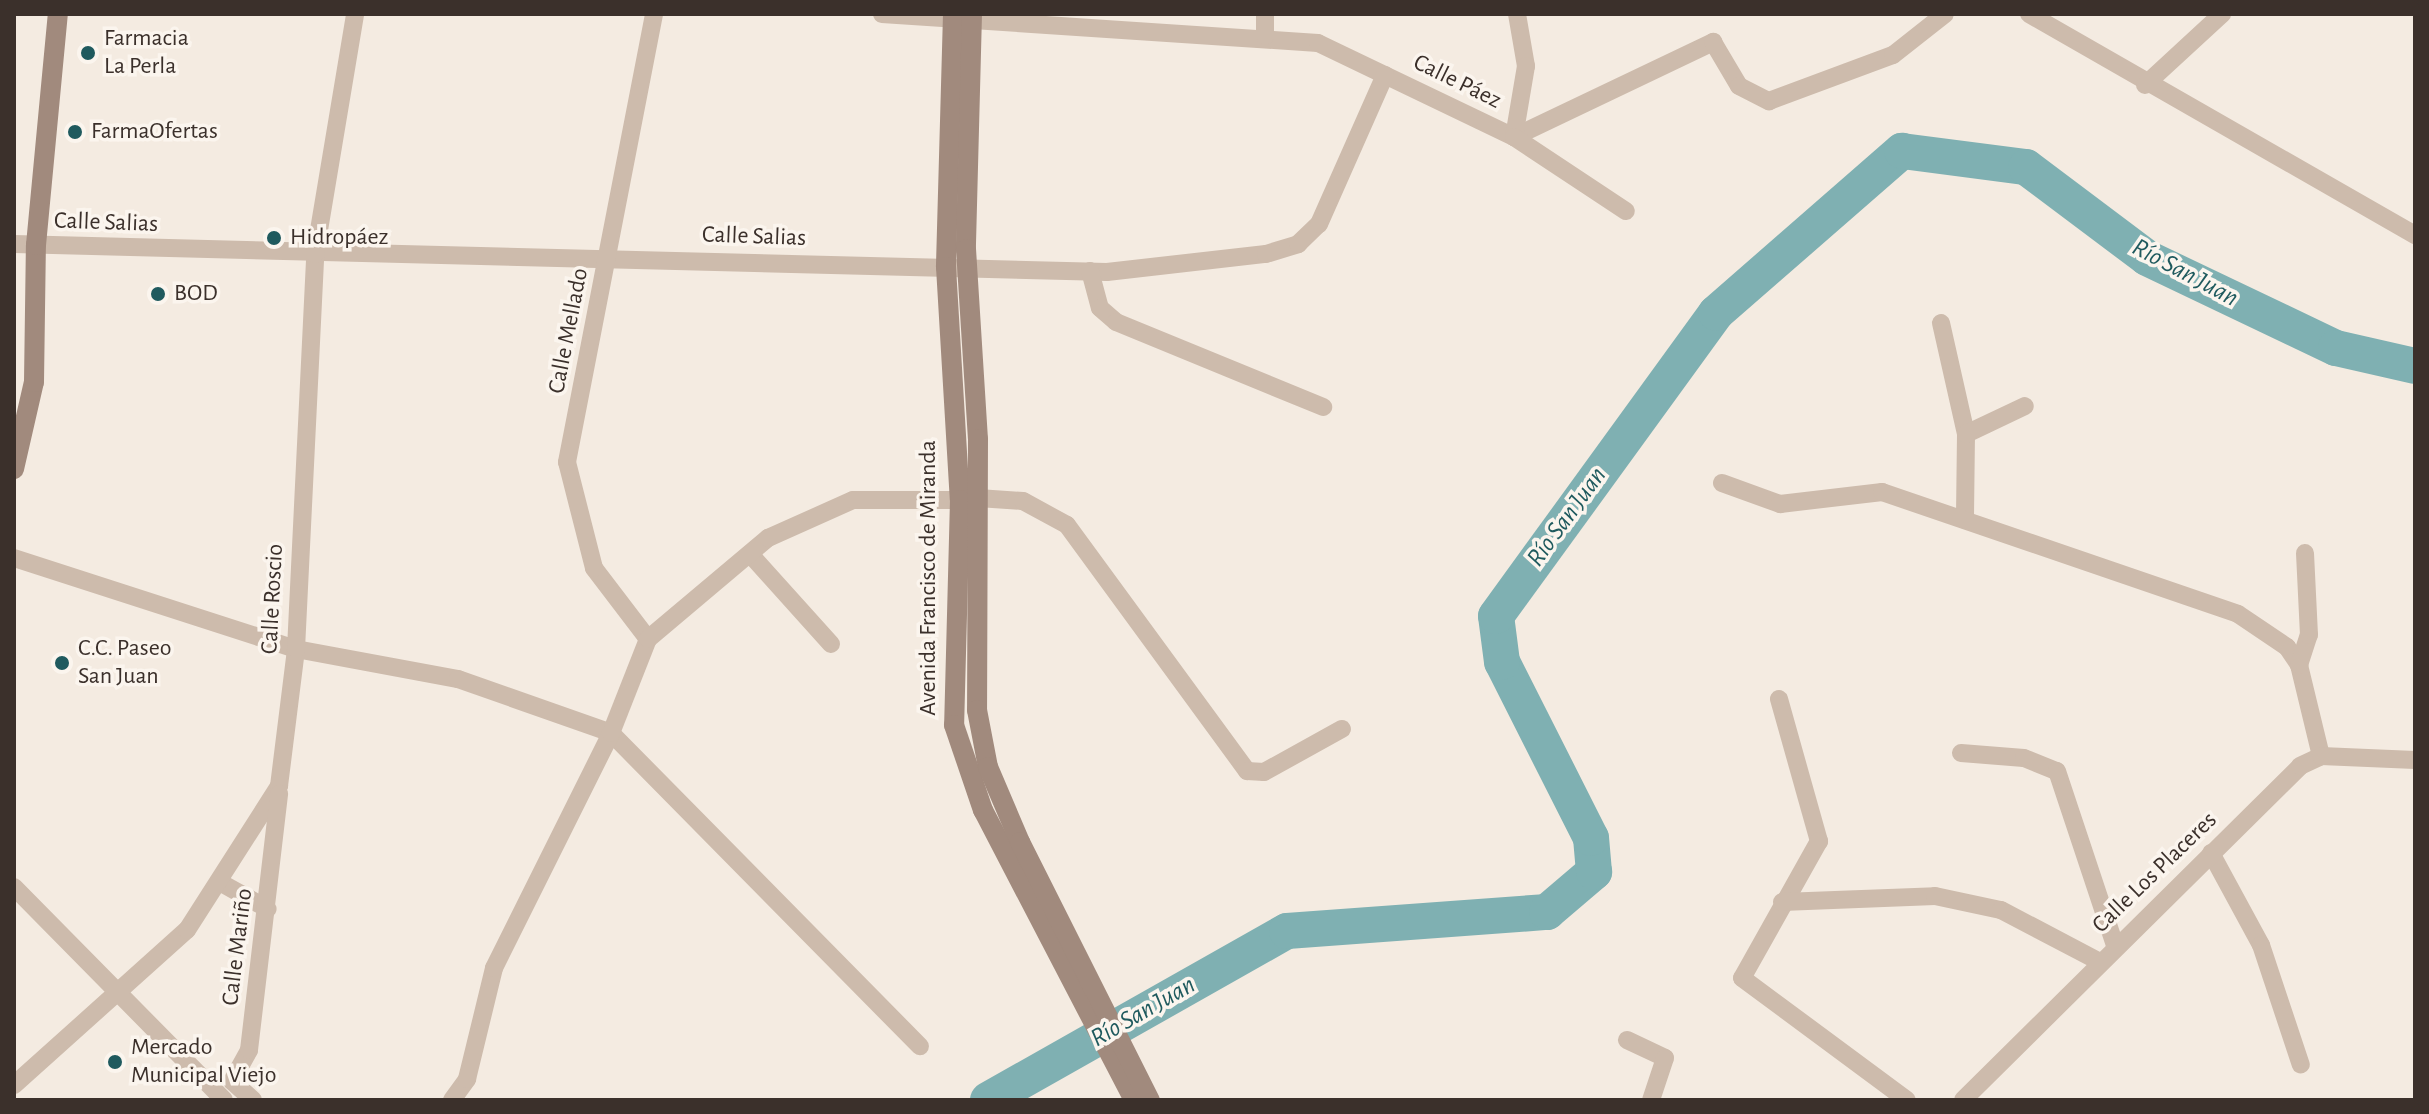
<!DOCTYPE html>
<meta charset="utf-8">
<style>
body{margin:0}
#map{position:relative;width:2429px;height:1114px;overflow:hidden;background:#f4ebe1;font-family:"Alegreya Sans",sans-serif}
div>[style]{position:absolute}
.river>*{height:36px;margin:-18px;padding:0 18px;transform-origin:18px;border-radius:18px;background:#7fb0b2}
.street>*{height:18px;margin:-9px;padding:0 9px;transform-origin:9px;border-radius:9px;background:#cdbbac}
.secondary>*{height:20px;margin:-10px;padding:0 10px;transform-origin:10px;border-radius:10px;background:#a18a7d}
.dots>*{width:22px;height:22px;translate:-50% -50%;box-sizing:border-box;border:4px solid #fbf5ee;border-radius:50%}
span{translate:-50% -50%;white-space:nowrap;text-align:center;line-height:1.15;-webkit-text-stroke:7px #fbf5ee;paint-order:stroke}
.poi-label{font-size:24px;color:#3b302b}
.left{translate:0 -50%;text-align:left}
.street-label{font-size:24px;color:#3b302b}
.water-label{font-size:26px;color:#1f5a5e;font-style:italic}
.frame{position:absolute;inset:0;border:16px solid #3b302b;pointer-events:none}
</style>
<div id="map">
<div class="river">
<div style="left:988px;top:1100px;width:343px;rotate:-29.5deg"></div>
<div style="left:1287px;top:931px;width:261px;rotate:-4.2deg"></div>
<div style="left:1547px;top:912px;width:62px;rotate:-40.4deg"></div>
<div style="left:1594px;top:872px;width:34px;rotate:-95deg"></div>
<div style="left:1591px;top:838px;width:197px;rotate:-116.8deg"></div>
<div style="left:1502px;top:662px;width:46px;rotate:-97.4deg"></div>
<div style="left:1496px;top:616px;width:374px;rotate:-54deg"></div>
<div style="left:1716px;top:313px;width:247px;rotate:-41.1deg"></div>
<div style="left:1902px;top:151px;width:125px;rotate:7.4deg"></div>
<div style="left:2026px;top:167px;width:151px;rotate:36.9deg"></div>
<div style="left:2147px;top:258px;width:209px;rotate:25.5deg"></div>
<div style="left:2336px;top:348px;width:81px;rotate:12.8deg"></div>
</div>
<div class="street">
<div style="left:882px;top:14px;width:437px;rotate:3.8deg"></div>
<div style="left:1318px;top:43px;width:217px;rotate:25.6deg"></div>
<div style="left:1514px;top:137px;width:221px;rotate:-25.5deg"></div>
<div style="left:1713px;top:42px;width:51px;rotate:59.4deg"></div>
<div style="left:1739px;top:86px;width:34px;rotate:27deg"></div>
<div style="left:1769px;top:101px;width:132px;rotate:-20.4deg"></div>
<div style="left:1893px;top:55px;width:66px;rotate:-38.3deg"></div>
<div style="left:1517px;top:14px;width:53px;rotate:80.2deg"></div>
<div style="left:1526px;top:66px;width:72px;rotate:99.6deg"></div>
<div style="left:1514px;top:137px;width:134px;rotate:33.5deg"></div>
<div style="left:2029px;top:14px;width:445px;rotate:29.8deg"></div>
<div style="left:1265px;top:36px;width:22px;rotate:-90deg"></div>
<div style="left:2145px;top:85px;width:105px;rotate:-42.7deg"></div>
<div style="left:14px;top:244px;width:1093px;rotate:1.47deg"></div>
<div style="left:1107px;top:272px;width:160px;rotate:-6.5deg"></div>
<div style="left:1266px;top:254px;width:34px;rotate:-17deg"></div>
<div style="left:1298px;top:244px;width:29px;rotate:-44deg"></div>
<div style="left:1319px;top:224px;width:163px;rotate:-66.1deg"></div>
<div style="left:1090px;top:271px;width:38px;rotate:75deg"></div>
<div style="left:1100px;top:308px;width:21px;rotate:41deg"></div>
<div style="left:1116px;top:322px;width:224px;rotate:22.3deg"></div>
<div style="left:1941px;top:323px;width:114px;rotate:77.3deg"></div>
<div style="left:1966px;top:434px;width:86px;rotate:90.7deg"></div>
<div style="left:1966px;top:434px;width:65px;rotate:-25.4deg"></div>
<div style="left:1722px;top:483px;width:62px;rotate:19.9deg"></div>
<div style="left:1780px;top:504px;width:103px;rotate:-6.7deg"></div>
<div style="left:1882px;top:492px;width:376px;rotate:18.9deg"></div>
<div style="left:2238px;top:614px;width:59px;rotate:34deg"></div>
<div style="left:2287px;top:647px;width:22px;rotate:56deg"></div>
<div style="left:2299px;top:665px;width:94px;rotate:76.4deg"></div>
<div style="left:978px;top:498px;width:45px;rotate:3.8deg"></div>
<div style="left:1023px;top:501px;width:50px;rotate:28.6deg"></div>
<div style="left:1067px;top:525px;width:305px;rotate:53.8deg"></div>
<div style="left:1247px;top:771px;width:17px;rotate:3deg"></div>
<div style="left:1264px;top:772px;width:89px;rotate:-28.9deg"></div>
<div style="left:750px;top:554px;width:121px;rotate:48deg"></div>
<div style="left:14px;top:558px;width:296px;rotate:17.9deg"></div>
<div style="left:296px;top:649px;width:165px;rotate:10.5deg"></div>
<div style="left:458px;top:679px;width:162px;rotate:19.4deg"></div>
<div style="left:611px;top:733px;width:440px;rotate:45.4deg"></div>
<div style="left:648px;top:639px;width:89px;rotate:-127.3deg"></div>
<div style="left:594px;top:568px;width:109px;rotate:-104.3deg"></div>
<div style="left:567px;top:462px;width:456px;rotate:-79deg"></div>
<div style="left:2299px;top:665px;width:32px;rotate:-72deg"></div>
<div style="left:2309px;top:635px;width:82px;rotate:-92.8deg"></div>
<div style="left:1779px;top:699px;width:148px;rotate:74.3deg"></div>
<div style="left:1819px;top:841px;width:157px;rotate:119.3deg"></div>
<div style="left:1742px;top:978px;width:205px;rotate:36.5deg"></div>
<div style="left:1961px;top:753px;width:63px;rotate:4.5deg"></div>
<div style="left:2024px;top:758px;width:35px;rotate:22deg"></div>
<div style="left:2057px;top:771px;width:183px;rotate:71.6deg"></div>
<div style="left:2211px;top:853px;width:105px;rotate:61.5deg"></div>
<div style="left:2261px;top:945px;width:126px;rotate:71.6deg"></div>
<div style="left:223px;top:884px;width:51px;rotate:29.1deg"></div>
<div style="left:14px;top:887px;width:299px;rotate:45.4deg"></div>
<div style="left:1782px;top:902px;width:153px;rotate:-2.2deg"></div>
<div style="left:1935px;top:896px;width:67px;rotate:12deg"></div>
<div style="left:2001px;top:910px;width:110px;rotate:27.7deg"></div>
<div style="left:1627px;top:1040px;width:42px;rotate:25.3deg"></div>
<div style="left:1665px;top:1058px;width:44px;rotate:108.4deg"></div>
<div style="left:14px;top:1085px;width:232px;rotate:-41.9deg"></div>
<div style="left:187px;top:930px;width:171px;rotate:-57.4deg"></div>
<div style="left:279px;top:786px;width:138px;rotate:-82.9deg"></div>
<div style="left:296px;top:649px;width:395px;rotate:-87.2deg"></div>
<div style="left:315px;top:254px;width:243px;rotate:-80.5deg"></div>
<div style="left:253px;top:1100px;width:28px;rotate:-138deg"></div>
<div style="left:232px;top:1081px;width:35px;rotate:-61deg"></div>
<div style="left:249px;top:1050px;width:258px;rotate:-83.3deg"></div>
<div style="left:452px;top:1100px;width:26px;rotate:-54deg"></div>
<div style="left:467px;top:1079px;width:114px;rotate:-76.3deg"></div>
<div style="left:494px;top:968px;width:263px;rotate:-63.5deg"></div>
<div style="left:611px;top:733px;width:101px;rotate:-68.5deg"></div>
<div style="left:648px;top:639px;width:157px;rotate:-40.1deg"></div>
<div style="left:768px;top:538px;width:93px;rotate:-24.1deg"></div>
<div style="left:853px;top:500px;width:107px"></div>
<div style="left:1963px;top:1100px;width:474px;rotate:-44.7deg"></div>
<div style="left:2300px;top:766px;width:23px;rotate:-25deg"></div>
<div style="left:2321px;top:756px;width:94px;rotate:2.4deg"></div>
</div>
<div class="secondary">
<div style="left:953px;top:14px;width:253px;rotate:91.6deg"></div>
<div style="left:946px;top:267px;width:233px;rotate:86.6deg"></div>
<div style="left:960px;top:500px;width:225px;rotate:91.5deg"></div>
<div style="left:954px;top:725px;width:90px;rotate:71.2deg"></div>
<div style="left:983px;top:810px;width:327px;rotate:62.5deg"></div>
<div style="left:972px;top:14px;width:235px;rotate:91.5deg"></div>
<div style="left:966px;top:249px;width:190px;rotate:86.4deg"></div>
<div style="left:978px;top:439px;width:271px;rotate:90.2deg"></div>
<div style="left:977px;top:710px;width:58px;rotate:79.1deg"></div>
<div style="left:988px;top:767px;width:82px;rotate:66.9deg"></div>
<div style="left:1020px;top:842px;width:289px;rotate:63.3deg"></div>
<div style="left:14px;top:469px;width:89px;rotate:-77.1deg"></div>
<div style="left:34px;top:382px;width:137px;rotate:-89.2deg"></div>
<div style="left:36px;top:245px;width:232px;rotate:-84.6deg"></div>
</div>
<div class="dots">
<div style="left:88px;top:53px;background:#1f5a5e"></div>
<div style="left:75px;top:132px;background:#1f5a5e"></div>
<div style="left:274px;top:238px;background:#1f5a5e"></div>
<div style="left:158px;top:294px;background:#1f5a5e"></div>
<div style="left:62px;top:663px;background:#1f5a5e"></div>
<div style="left:115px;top:1062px;background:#1f5a5e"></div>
</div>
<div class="poi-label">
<span class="left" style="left:104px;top:53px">Farmacia<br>La Perla</span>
<span class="left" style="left:91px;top:132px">FarmaOfertas</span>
<span class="left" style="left:290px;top:238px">Hidropáez</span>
<span class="left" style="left:174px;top:294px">BOD</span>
<span class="left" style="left:78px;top:663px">C.C. Paseo<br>San Juan</span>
<span class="left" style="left:131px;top:1062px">Mercado<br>Municipal Viejo</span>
</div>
<div class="street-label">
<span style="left:1457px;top:82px;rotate:26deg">Calle Páez</span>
<span style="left:106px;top:223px;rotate:2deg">Calle Salias</span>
<span style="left:754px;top:237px;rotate:2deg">Calle Salias</span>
<span style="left:569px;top:331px;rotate:-79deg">Calle Mellado</span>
<span style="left:929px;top:578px;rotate:-90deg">Avenida Francisco de Miranda</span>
<span style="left:273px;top:599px;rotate:-87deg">Calle Roscio</span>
<span style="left:2155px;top:873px;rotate:-44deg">Calle Los Placeres</span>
<span style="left:238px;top:947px;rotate:-83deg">Calle Mariño</span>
</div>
<div class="water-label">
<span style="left:2185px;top:273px;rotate:28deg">Río San Juan</span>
<span style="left:1567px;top:517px;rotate:-54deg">Río San Juan</span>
<span style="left:1143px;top:1012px;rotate:-30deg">Río San Juan</span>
</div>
<div class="frame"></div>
</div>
